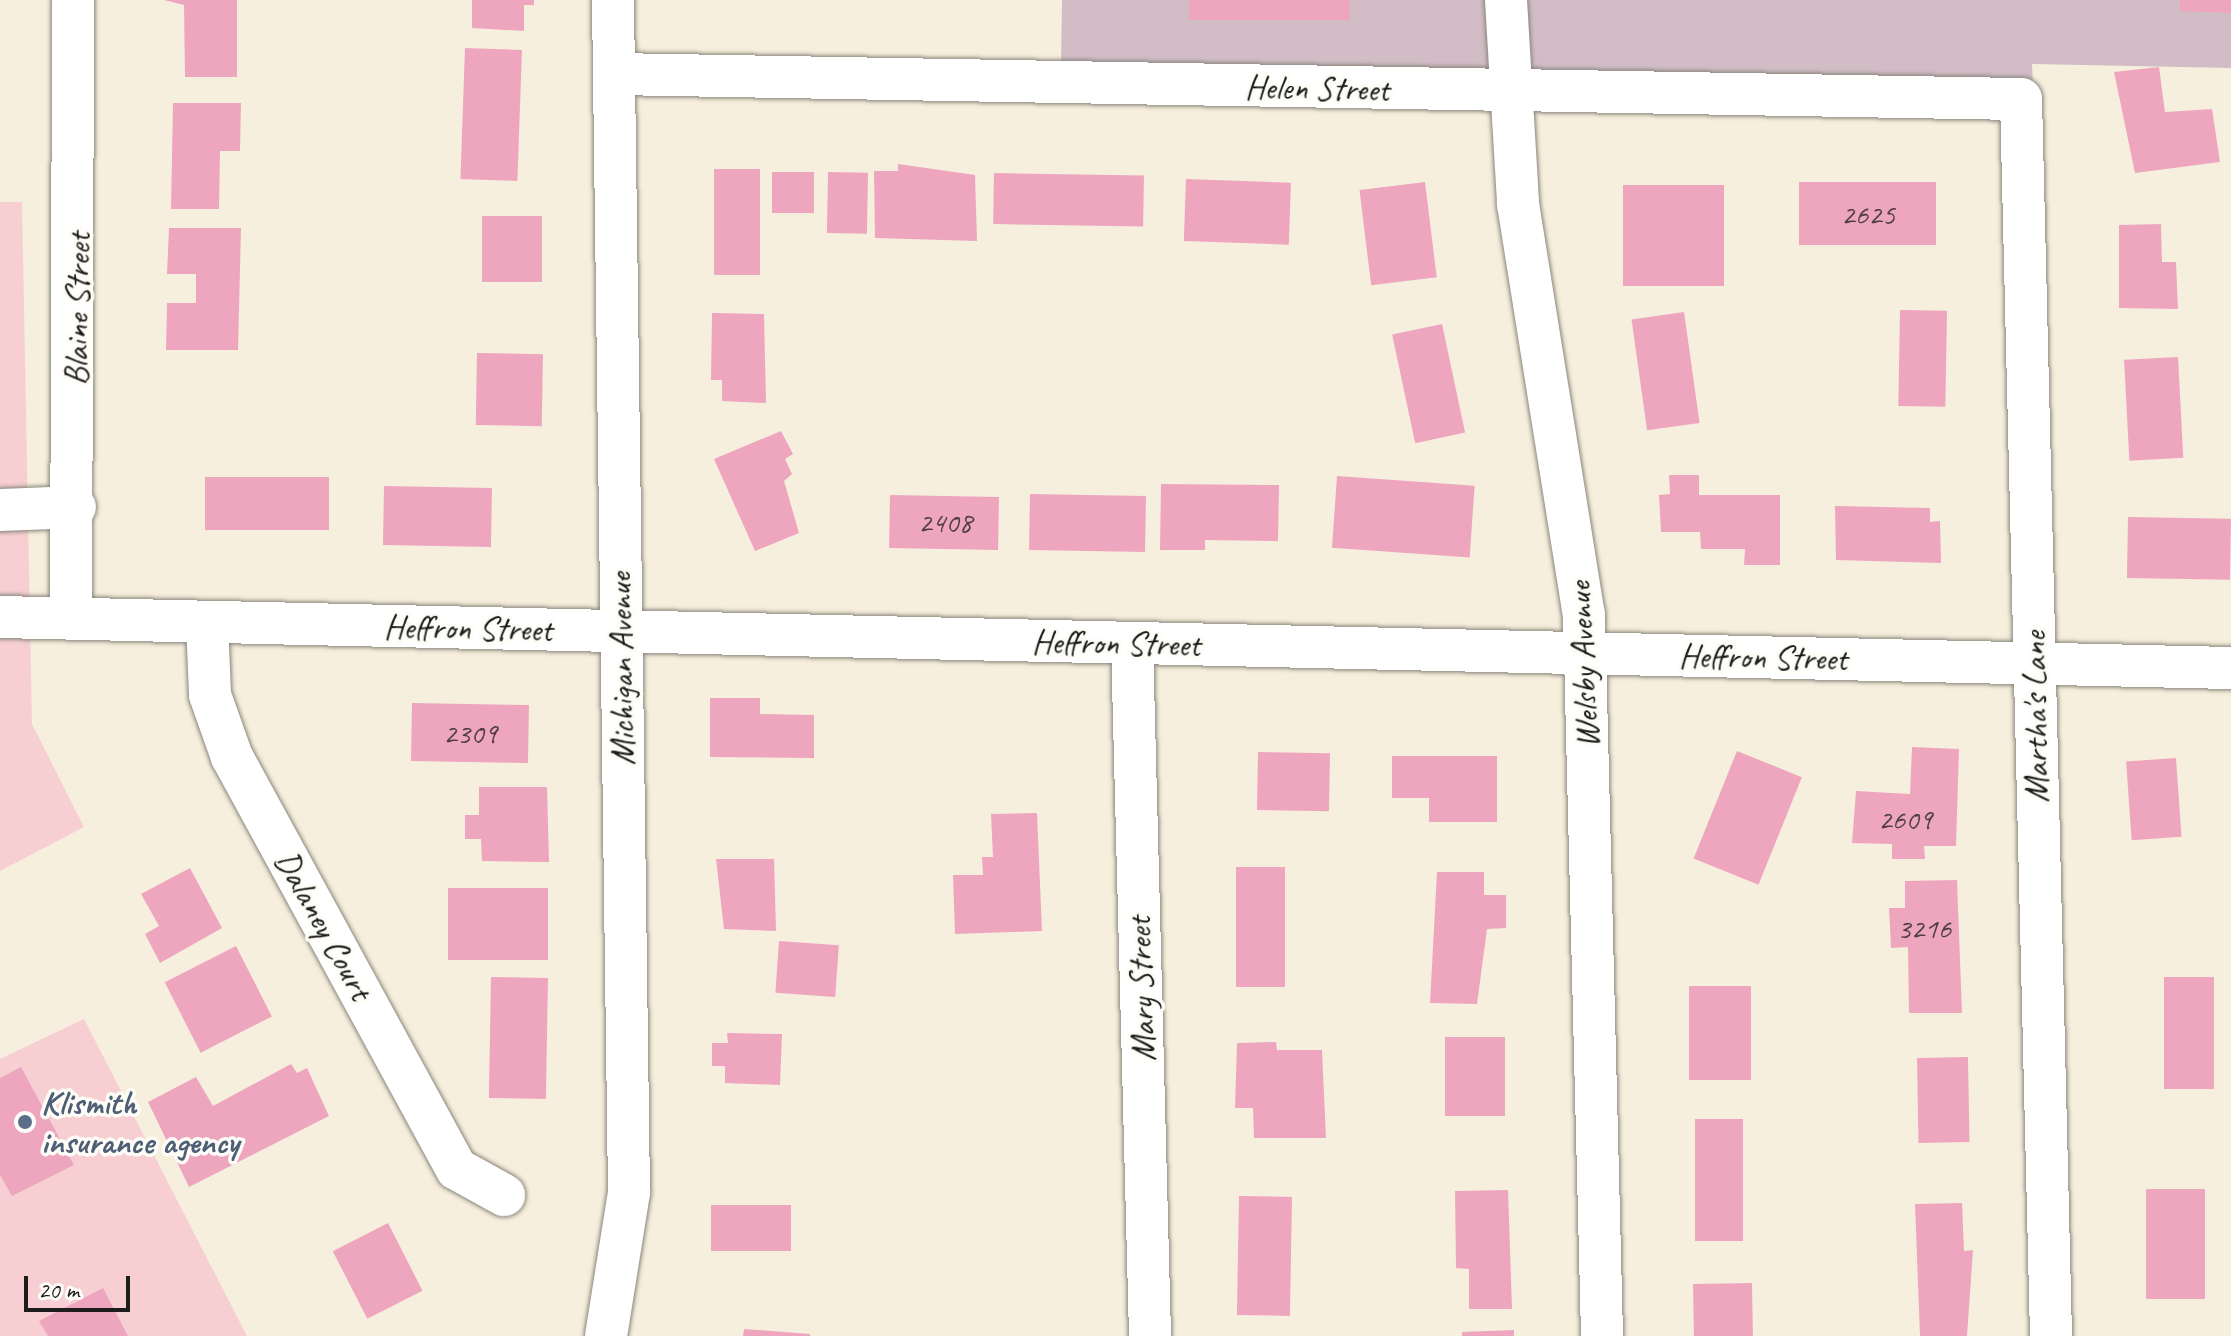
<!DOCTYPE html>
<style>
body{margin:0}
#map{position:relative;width:2231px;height:1336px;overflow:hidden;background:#f7efdd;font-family:Caveat,sans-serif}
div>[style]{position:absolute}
.built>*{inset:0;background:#f7cfd3}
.industrial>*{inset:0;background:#d2bdc7}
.building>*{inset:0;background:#eea6bf;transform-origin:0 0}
.roads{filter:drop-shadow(0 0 2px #8a867c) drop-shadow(0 0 2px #8a867c)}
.minor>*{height:42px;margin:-21px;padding:0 21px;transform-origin:21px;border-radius:21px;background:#fff}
.dots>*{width:22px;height:22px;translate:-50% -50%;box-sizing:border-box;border:4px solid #fdfcf7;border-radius:50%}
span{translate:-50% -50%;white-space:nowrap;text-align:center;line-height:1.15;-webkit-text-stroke:7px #fdfcf7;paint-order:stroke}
.number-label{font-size:30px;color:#503e45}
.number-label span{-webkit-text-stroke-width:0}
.street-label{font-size:34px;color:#1c1c1c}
.service-label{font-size:34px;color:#4e5e75;font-weight:700}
.left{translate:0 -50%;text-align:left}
.scale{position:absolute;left:24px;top:1276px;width:106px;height:36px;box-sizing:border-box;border:4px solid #1c1c1c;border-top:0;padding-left:10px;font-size:24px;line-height:28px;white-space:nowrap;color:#1c1c1c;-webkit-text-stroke:6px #fdfcf7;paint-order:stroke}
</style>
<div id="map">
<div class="built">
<div style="clip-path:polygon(0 202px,22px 202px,32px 724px,84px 827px,0 871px)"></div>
<div style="clip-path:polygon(84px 1019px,247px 1336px,0 1336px,0 1059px)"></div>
</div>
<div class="industrial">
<div style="clip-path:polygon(1062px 0,2231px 0,2231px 68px,2032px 64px,2033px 85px,1061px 63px)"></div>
</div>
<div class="building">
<div style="clip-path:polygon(164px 0,237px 0,237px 77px,185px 77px,184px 5px)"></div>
<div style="clip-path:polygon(472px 0,534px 0,534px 5px,524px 5px,524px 31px,472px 28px)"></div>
<div style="left:1189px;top:0;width:161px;height:20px"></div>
<div style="clip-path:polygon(2180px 0,2231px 0,2231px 13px,2180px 11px)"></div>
<div style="left:465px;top:48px;width:57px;height:131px;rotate:2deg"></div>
<div style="clip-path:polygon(2159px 67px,2165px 112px,2212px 109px,2220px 162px,2135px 173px,2114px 72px)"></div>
<div style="clip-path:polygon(173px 103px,241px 103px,240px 151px,220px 151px,219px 209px,171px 209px)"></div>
<div style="clip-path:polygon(898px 164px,975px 175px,977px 241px,875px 238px,874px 171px,898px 171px)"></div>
<div style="left:714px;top:169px;width:46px;height:106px"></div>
<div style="left:772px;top:172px;width:42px;height:41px"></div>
<div style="left:828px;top:172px;width:40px;height:61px;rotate:1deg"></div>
<div style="left:994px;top:173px;width:150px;height:51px;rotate:1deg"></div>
<div style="left:1186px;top:179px;width:105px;height:62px;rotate:2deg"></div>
<div style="left:1425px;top:182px;width:96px;height:66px;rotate:83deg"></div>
<div style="left:1799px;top:182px;width:137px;height:63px"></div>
<div style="left:1623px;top:185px;width:101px;height:101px"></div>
<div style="left:482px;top:216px;width:60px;height:66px"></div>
<div style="clip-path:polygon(2161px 224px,2162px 262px,2176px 262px,2178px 309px,2119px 308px,2119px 225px)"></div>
<div style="clip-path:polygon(169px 228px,241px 228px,238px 350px,166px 350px,167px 303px,196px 303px,196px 274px,167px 274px)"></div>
<div style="left:1900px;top:310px;width:47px;height:96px;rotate:1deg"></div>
<div style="left:1684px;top:312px;width:112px;height:53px;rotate:82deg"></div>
<div style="clip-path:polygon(712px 313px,764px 314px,766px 403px,722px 401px,722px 380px,711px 380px)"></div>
<div style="left:1442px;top:324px;width:111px;height:51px;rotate:78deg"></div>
<div style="left:477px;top:353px;width:66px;height:72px;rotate:1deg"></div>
<div style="left:2178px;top:357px;width:101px;height:54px;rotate:87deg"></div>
<div style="clip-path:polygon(781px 431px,793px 454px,785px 459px,792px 474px,784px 481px,799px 533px,755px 551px,714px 459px)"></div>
<div style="clip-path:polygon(1669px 475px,1699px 475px,1699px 495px,1780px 495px,1780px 565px,1744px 565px,1745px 549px,1701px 549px,1700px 532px,1661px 532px,1659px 495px,1670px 494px)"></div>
<div style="left:1337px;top:476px;width:138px;height:72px;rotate:4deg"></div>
<div style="left:205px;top:477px;width:124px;height:53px"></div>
<div style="clip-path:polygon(1161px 484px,1279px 485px,1278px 541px,1205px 540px,1205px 550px,1160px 550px)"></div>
<div style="left:384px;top:486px;width:108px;height:59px;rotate:1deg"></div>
<div style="left:1030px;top:494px;width:116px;height:56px;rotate:1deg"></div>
<div style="left:890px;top:495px;width:109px;height:53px;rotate:1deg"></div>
<div style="clip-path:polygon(1835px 506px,1930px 508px,1930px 522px,1940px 521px,1941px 563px,1836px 560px)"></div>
<div style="left:2128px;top:517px;width:103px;height:61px;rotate:1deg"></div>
<div style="clip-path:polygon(710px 698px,760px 698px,760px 714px,814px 715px,814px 758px,710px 757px)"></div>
<div style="left:412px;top:703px;width:117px;height:58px;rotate:1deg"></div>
<div style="clip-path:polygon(1912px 747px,1959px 749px,1956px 846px,1924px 846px,1925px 859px,1892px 859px,1892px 844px,1852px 843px,1856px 791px,1910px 794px)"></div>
<div style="left:1737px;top:751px;width:70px;height:116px;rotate:22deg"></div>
<div style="left:1258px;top:752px;width:72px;height:58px;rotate:1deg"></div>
<div style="clip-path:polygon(1392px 756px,1497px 756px,1497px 822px,1429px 822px,1429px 798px,1392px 798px)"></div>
<div style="left:2176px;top:758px;width:79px;height:50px;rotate:86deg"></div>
<div style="clip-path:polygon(479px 787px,547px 787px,549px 862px,482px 861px,481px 839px,465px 839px,465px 815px,479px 815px)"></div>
<div style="clip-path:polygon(1037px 813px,1042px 931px,955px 934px,953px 875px,983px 875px,982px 857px,993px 857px,991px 814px)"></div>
<div style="clip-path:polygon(716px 859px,774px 859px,776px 931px,724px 929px)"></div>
<div style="left:1236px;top:867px;width:49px;height:120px"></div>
<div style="clip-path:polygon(190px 868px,222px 928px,160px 963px,145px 934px,159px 926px,141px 894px)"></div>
<div style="clip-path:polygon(1437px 872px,1484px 872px,1484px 895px,1506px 895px,1506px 928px,1487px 929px,1477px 1004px,1430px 1003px)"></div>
<div style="clip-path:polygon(1957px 880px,1962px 1013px,1909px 1013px,1908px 947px,1891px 948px,1889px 908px,1905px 908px,1905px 881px)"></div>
<div style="left:448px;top:888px;width:100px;height:72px"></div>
<div style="left:779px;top:941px;width:60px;height:52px;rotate:4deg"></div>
<div style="left:236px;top:946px;width:79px;height:80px;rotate:63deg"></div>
<div style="left:491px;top:977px;width:57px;height:121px;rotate:1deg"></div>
<div style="left:2164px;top:977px;width:50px;height:112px"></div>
<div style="left:1689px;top:986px;width:62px;height:94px"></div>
<div style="clip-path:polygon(727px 1033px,782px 1034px,780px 1085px,725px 1083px,725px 1066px,712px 1066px,712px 1043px,728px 1043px)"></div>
<div style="left:1445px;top:1037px;width:60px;height:79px"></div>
<div style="clip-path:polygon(1276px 1042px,1277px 1050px,1322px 1050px,1326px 1138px,1254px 1138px,1253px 1108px,1235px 1108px,1237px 1043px)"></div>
<div style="left:1968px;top:1057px;width:85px;height:51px;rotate:89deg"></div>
<div style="clip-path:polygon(291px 1064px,297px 1073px,307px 1068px,329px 1116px,189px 1187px,148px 1102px,196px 1077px,213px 1106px)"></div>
<div style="clip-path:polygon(21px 1067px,74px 1165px,12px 1196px,0 1175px,0 1078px)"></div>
<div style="left:1695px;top:1119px;width:48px;height:122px"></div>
<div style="left:2146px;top:1189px;width:59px;height:110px"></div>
<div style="clip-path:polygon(1508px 1190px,1512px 1309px,1469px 1309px,1469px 1269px,1456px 1268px,1455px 1191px)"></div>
<div style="left:1239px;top:1196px;width:53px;height:119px;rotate:1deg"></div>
<div style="clip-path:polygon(1962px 1203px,1964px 1251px,1973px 1250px,1967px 1336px,1920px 1336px,1915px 1204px)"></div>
<div style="left:711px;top:1205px;width:80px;height:46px"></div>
<div style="left:388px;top:1223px;width:76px;height:62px;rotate:63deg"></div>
<div style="left:1752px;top:1283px;width:53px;height:59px;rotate:89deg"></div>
<div style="clip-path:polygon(103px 1288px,128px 1336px,48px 1336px,39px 1321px)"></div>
<div style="clip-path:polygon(744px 1329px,810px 1334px,810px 1336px,743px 1336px)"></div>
<div style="clip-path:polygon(1514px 1330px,1514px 1336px,1462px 1336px,1462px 1332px)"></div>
</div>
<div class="roads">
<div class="minor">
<div style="left:1506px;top:0;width:204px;rotate:86.6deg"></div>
<div style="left:1518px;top:204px;width:415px;rotate:80.9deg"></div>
<div style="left:1584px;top:614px;width:722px;rotate:88.57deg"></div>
<div style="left:614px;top:74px;width:1407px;rotate:1.02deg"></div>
<div style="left:2021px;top:99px;width:1237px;rotate:88.61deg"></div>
<div style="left:0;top:510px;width:75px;rotate:-2.3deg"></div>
<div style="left:0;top:617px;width:2232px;rotate:1.31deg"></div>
<div style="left:71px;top:619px;width:619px;rotate:-89.81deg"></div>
<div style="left:207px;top:622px;width:73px;rotate:87.6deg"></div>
<div style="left:210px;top:695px;width:66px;rotate:70.5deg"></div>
<div style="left:232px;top:757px;width:469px;rotate:61.4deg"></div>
<div style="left:457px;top:1169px;width:54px;rotate:29deg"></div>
<div style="left:1132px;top:643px;width:693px;rotate:88.51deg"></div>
<div style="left:606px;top:1336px;width:146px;rotate:-80.9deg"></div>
<div style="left:629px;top:1192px;width:1192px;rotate:-90.77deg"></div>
</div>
</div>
<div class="dots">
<div style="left:25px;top:1122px;background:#5c6f8a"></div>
</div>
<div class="number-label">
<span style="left:1868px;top:214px">2625</span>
<span style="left:945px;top:522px">2408</span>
<span style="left:470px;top:733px">2309</span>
<span style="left:1905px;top:819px">2609</span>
<span style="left:1924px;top:928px">3216</span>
</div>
<div class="street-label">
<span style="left:1317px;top:88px;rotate:1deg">Helen Street</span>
<span style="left:77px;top:309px;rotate:-89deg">Blaine Street</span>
<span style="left:468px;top:628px;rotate:1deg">Heffron Street</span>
<span style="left:1116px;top:643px;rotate:1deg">Heffron Street</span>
<span style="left:1763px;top:657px;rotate:1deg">Heffron Street</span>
<span style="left:1583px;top:665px;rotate:-93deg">Welsby Avenue</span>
<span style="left:621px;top:669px;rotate:-91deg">Michigan Avenue</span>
<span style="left:2035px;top:717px;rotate:-91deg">Martha's Lane</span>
<span style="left:324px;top:925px;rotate:61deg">Dalaney Court</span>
<span style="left:1141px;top:989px;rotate:-92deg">Mary Street</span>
</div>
<div class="service-label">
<span class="left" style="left:41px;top:1122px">Klismith<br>insurance agency</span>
</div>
<div class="scale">20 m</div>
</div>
